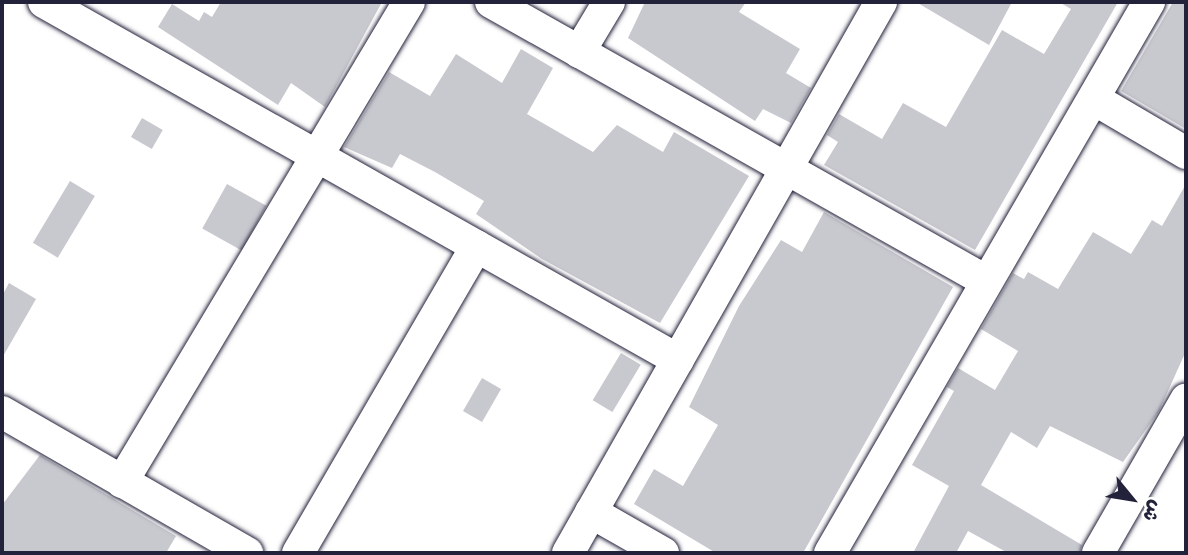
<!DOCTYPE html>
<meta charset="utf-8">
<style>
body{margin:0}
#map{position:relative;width:1188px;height:555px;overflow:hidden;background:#fff;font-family:"Gochi Hand","Playpen Sans Arabic",sans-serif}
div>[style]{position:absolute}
.building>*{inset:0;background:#c8c8cf;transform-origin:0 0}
.roads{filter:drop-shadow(0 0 2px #22223b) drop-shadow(0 0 2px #22223b)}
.minor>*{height:32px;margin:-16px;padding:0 16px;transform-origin:16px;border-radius:16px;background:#fff}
span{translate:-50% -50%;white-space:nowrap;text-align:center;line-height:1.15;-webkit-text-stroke:5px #fff;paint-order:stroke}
.frame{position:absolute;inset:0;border:4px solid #22223b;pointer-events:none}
.north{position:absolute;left:1097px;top:464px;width:70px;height:70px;-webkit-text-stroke:5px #fff;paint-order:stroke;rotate:120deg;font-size:19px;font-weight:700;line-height:28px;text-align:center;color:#22223b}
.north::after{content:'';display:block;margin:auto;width:24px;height:32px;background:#22223b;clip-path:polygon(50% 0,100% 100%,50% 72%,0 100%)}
</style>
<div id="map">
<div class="building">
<div style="clip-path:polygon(221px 2px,382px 2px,325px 107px,291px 83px,278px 105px,158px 27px,172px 4px,199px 21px,204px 12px,212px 17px)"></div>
<div style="clip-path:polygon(645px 2px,746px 2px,739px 12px,800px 49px,786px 73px,811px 88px,791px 123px,763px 109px,755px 121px,628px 38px)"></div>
<div style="clip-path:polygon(916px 2px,1012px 2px,989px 45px)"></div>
<div style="clip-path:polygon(1059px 2px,1118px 2px,975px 250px,824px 165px,838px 142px,827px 135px,839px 114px,882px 139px,903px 103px,946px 127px,1002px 30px,1044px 54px,1071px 9px)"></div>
<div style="clip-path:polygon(1173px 2px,1186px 2px,1186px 129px,1121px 91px)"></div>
<div style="clip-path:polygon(521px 49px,553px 68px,527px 114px,593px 152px,617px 125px,663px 152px,674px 132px,749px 176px,660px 323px,542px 259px,476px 214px,484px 201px,435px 172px,400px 154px,392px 168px,344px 147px,389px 72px,430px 96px,456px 54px,502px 83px)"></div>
<div style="left:142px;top:118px;width:24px;height:22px;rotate:30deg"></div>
<div style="left:70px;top:181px;width:29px;height:72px;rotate:31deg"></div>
<div style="left:227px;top:184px;width:45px;height:51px;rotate:29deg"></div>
<div style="clip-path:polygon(1186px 184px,1186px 351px,1159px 411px,1123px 462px,1050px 426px,1037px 448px,1011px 432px,981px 485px,1082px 545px,1080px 553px,1008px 553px,968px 531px,956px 553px,913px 553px,949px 486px,912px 465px,954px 391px,947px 387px,958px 368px,995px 390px,1018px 351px,981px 329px,1013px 273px,1024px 279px,1028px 272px,1058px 289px,1093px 232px,1131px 254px,1152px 220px,1162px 226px)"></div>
<div style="clip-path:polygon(824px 212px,953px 287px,803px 553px,716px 553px,634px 504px,654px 469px,683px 486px,718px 425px,689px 407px,739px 306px,781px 240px,802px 252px)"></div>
<div style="clip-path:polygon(9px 283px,36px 299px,2px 358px,2px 296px)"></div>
<div style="left:621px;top:353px;width:23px;height:55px;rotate:31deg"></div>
<div style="left:482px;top:378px;width:22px;height:38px;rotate:30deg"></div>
<div style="clip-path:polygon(40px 455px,176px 536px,166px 553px,2px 553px,2px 505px)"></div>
</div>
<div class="roads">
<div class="minor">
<div style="left:44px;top:2px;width:728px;rotate:29.45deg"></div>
<div style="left:491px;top:2px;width:568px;rotate:29.41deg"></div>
<div style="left:579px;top:52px;width:58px;rotate:-59deg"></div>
<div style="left:1094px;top:99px;width:107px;rotate:30.4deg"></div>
<div style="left:2px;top:412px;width:283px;rotate:29.9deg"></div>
<div style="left:122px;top:482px;width:559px;rotate:-59.12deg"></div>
<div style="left:591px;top:512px;width:83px;rotate:29.7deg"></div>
<div style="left:298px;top:553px;width:355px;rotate:-59.8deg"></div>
<div style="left:568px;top:553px;width:634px;rotate:-60.4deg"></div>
<div style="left:830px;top:553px;width:637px;rotate:-59.93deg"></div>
<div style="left:1098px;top:553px;width:177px;rotate:-60.1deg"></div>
</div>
</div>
<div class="frame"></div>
<div class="north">ش</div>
</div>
